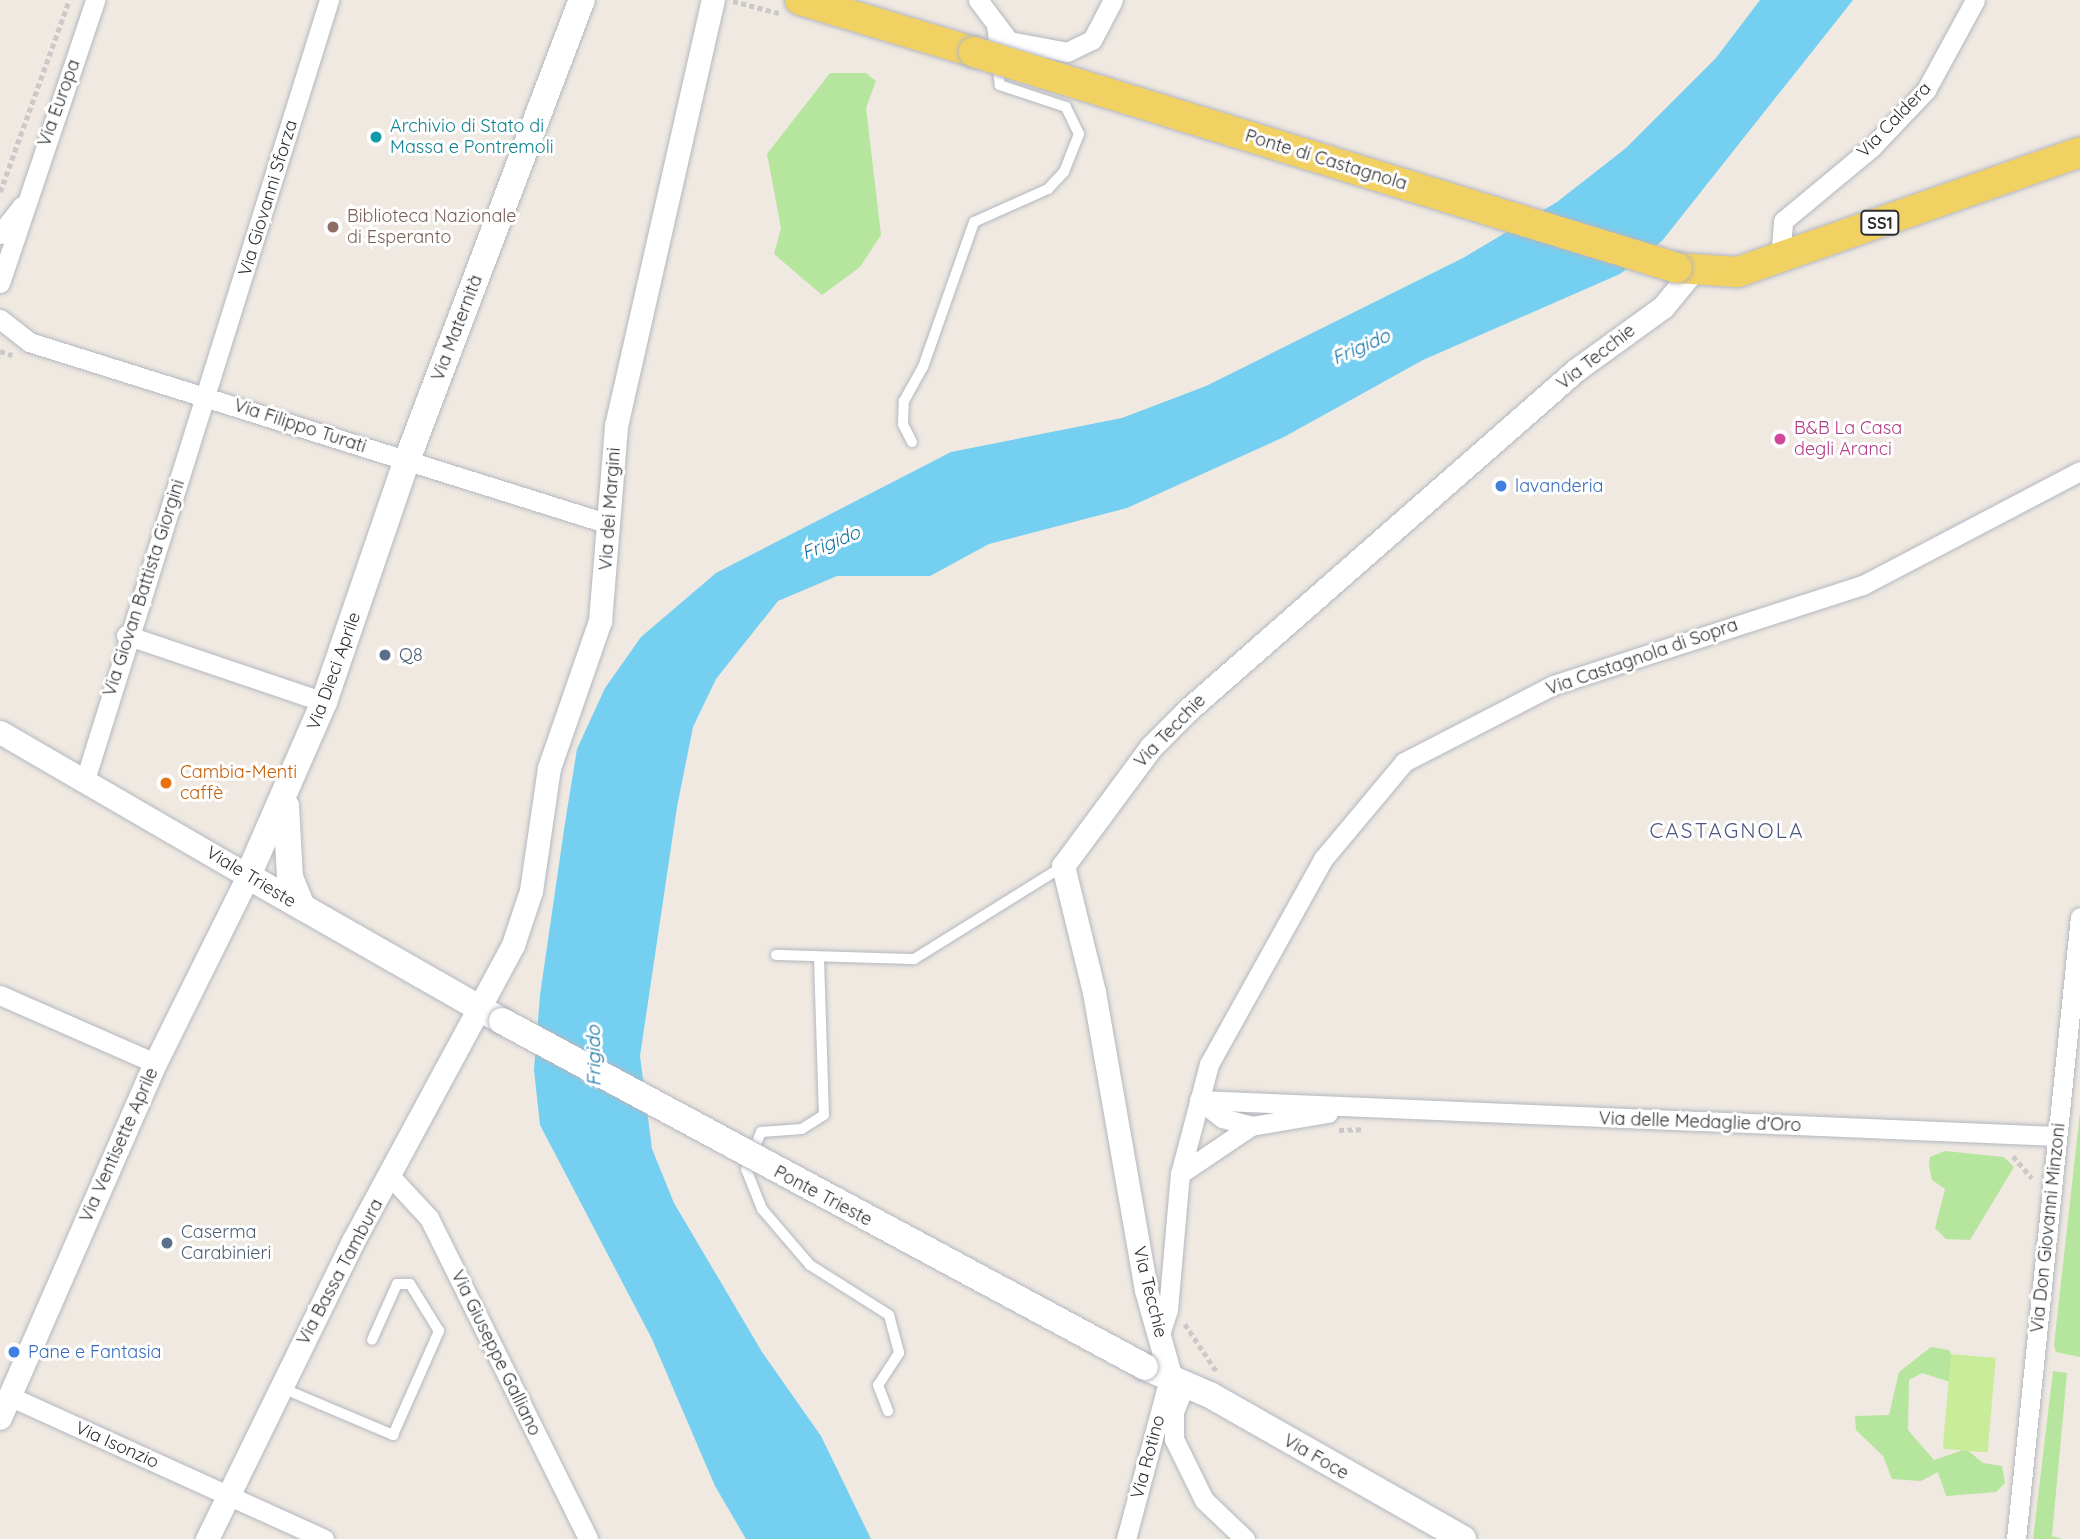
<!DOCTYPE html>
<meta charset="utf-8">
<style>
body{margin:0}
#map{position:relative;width:2080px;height:1539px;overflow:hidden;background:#efe9e1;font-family:Quicksand,sans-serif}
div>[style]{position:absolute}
.green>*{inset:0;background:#b6e59e}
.pitch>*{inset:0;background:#c9ec9a;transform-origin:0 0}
.water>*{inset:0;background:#75cff0}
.path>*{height:4.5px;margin-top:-2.25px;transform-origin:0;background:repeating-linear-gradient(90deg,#c9c9c9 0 5px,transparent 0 8.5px)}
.roads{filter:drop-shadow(0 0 2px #b4b7c1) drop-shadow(0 0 2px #b4b7c1)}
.service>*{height:10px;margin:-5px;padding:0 5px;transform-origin:5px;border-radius:5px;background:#fff}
.minor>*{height:19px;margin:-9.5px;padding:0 9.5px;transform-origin:9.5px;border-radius:9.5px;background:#fff}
.tertiary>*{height:23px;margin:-11.5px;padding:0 11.5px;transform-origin:11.5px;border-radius:11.5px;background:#fff}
.secondary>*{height:26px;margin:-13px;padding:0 13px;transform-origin:13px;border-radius:13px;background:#fff}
.primary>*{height:30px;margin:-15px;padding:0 15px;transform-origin:15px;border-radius:15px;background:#f2d163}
.bridges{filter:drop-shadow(0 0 2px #b4b7c1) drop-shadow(0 0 2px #b4b7c1)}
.secondary-bridge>*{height:26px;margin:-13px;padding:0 13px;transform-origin:13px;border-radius:13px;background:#fff}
.primary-bridge>*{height:30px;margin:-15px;padding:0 15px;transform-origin:15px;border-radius:15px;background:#f2d163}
.dots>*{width:19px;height:19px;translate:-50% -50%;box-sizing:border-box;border:4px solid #fff;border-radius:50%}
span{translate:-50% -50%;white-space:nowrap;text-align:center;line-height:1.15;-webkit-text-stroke:6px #fff;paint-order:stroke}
.shield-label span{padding:2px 5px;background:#fff;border:2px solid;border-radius:5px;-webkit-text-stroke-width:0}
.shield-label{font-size:16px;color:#2e2e2e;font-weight:700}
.street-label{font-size:18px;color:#2e2e2e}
.culture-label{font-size:18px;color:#0d838f}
.left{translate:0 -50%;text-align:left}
.education-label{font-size:18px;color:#785e54}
.hotel-label{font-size:18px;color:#b23c85}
.shop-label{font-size:18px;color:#366cbe}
.service-label{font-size:18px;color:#4e5e75}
.food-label{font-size:18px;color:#c56008}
.water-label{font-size:19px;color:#0d6fa3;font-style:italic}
.quarter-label{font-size:21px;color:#4d5680;letter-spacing:2px}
</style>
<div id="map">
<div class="green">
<div style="clip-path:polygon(830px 73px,866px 73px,876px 81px,866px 108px,881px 235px,860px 267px,822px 295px,774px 254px,781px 228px,767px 154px)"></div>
<div style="clip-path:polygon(2080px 1112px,2080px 1357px,2056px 1352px,2054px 1345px)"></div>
<div style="clip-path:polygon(1945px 1151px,2004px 1157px,2014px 1167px,1970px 1240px,1946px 1239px,1935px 1228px,1945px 1189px,1932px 1180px,1929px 1165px,1930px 1157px)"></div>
<div style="clip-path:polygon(1931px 1347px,1949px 1350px,1956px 1363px,1950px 1382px,1922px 1373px,1909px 1380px,1908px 1430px,1934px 1460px,1966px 1449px,1983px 1463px,2002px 1466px,2005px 1483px,1996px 1492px,1946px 1496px,1938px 1472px,1921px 1481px,1892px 1479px,1883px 1456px,1856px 1430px,1855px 1416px,1889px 1415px,1899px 1372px)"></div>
<div style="clip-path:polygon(2053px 1371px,2067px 1373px,2052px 1536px,2063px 1539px,2033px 1539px)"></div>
</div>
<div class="pitch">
<div style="left:1951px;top:1354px;width:45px;height:95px;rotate:5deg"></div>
</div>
<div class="water">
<div style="clip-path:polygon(1760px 0,1853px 0,1662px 241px,1620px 274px,1423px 360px,1284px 437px,1127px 508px,989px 544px,930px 576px,837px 576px,778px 601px,716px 679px,693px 727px,677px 807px,640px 1056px,652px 1149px,674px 1203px,762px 1352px,821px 1436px,871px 1539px,746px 1539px,715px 1486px,652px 1339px,540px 1125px,534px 1070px,540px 995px,565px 823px,577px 749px,605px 688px,641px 637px,716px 573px,951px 452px,1122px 418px,1206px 386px,1463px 258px,1557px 202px,1626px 148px,1716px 58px)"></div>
</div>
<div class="path">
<div style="left:733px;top:1px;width:48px;rotate:14.6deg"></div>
<div style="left:0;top:192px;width:204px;rotate:-70.2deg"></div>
<div style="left:0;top:351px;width:13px;rotate:18deg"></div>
<div style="left:1339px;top:1130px;width:23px;rotate:-2deg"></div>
<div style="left:2013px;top:1156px;width:29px;rotate:49deg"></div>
<div style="left:1185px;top:1324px;width:58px;rotate:56.3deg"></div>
</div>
<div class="roads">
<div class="service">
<div style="left:912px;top:442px;width:20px;rotate:-117deg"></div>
<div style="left:903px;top:424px;width:23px;rotate:-88deg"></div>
<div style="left:904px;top:401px;width:39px;rotate:-61deg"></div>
<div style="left:923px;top:367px;width:154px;rotate:-70.6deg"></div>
<div style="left:974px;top:222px;width:81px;rotate:-24deg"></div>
<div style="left:1048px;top:189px;width:23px;rotate:-47deg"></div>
<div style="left:1064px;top:172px;width:41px;rotate:-68.5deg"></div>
<div style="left:1079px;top:134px;width:30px;rotate:-116deg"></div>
<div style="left:1066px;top:107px;width:70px;rotate:-161.6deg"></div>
<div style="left:1000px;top:85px;width:60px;rotate:-97.7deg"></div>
<div style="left:776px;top:955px;width:138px;rotate:1.7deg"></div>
<div style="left:914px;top:959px;width:174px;rotate:-31.9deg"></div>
<div style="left:819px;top:958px;width:157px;rotate:88.2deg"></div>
<div style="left:824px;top:1115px;width:26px;rotate:148deg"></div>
<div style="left:802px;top:1129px;width:41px;rotate:175.8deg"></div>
<div style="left:761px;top:1132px;width:40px;rotate:112deg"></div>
<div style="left:746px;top:1169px;width:43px;rotate:68.2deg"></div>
<div style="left:762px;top:1209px;width:74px;rotate:49.4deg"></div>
<div style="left:810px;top:1265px;width:93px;rotate:32.3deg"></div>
<div style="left:889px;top:1315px;width:39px;rotate:75deg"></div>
<div style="left:899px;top:1353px;width:38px;rotate:123deg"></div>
<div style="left:878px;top:1385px;width:28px;rotate:69deg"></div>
<div style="left:282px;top:1388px;width:121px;rotate:22.9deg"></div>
<div style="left:393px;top:1435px;width:114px;rotate:-66.1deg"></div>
<div style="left:439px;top:1331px;width:55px;rotate:-121.7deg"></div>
<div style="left:410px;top:1284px;width:13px;rotate:180deg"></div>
<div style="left:397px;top:1284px;width:61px;rotate:114.1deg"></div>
</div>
<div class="minor">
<div style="left:978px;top:0;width:51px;rotate:52.9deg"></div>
<div style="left:1009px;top:41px;width:59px;rotate:10.7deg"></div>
<div style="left:1067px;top:52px;width:28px;rotate:-26deg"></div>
<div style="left:1092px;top:40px;width:45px;rotate:-62.3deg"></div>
<div style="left:0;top:234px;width:36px;rotate:-52deg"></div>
<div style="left:1780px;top:258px;width:37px;rotate:-85deg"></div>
<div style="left:1783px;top:221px;width:116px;rotate:-39.7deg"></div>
<div style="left:1872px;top:147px;width:79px;rotate:-46.5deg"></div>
<div style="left:1926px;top:90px;width:102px;rotate:-61.4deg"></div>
<div style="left:0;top:283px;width:299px;rotate:-71.4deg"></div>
<div style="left:0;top:319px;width:37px;rotate:38deg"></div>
<div style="left:29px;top:342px;width:605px;rotate:17.42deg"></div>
<div style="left:126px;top:635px;width:209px;rotate:18.7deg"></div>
<div style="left:85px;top:780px;width:817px;rotate:-72.63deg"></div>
<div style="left:0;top:995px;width:169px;rotate:23.7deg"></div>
<div style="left:1199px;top:1100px;width:859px;rotate:2.4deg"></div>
<div style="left:1199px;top:1100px;width:29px;rotate:38deg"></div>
<div style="left:1222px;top:1118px;width:30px;rotate:15deg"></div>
<div style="left:1180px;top:1174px;width:86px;rotate:-34.1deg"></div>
<div style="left:1251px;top:1126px;width:78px;rotate:-9.6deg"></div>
<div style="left:391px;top:1177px;width:56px;rotate:47.2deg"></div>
<div style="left:429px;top:1218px;width:358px;rotate:63.6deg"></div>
<div style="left:1160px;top:1334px;width:25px;rotate:-72deg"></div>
<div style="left:1168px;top:1310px;width:137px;rotate:-85deg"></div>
<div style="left:1180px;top:1174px;width:114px;rotate:-75.2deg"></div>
<div style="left:1209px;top:1064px;width:235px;rotate:-60.9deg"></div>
<div style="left:1323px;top:859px;width:126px;rotate:-50.1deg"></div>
<div style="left:1404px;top:762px;width:168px;rotate:-27.3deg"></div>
<div style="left:1553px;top:685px;width:326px;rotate:-17.9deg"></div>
<div style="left:1863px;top:585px;width:245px;rotate:-27.7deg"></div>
<div style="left:1186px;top:1382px;width:31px;rotate:112deg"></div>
<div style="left:1174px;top:1411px;width:28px;rotate:90deg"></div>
<div style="left:1174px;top:1439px;width:68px;rotate:63.8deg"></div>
<div style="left:1204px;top:1500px;width:57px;rotate:43.6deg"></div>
<div style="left:9px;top:1396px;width:346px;rotate:24.4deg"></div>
<div style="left:1126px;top:1539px;width:170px;rotate:-75deg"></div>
<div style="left:2016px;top:1539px;width:625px;rotate:-84.13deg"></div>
</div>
<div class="tertiary">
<div style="left:0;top:732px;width:287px;rotate:30.1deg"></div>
<div style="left:248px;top:876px;width:209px;rotate:116.4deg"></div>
<div style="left:155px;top:1063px;width:387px;rotate:113.6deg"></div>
<div style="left:1170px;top:1375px;width:88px;rotate:-105.8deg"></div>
<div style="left:1146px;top:1290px;width:303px;rotate:-99.9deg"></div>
<div style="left:1094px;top:992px;width:130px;rotate:-103.8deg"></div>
<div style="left:1063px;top:866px;width:148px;rotate:-53.5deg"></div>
<div style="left:1151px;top:747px;width:54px;rotate:-45deg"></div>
<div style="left:1189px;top:709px;width:514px;rotate:-41.22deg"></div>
<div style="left:1576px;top:370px;width:107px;rotate:-35.9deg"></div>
<div style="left:1663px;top:307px;width:44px;rotate:-50.5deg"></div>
<div style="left:207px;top:1539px;width:332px;rotate:-63.9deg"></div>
<div style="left:353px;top:1241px;width:336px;rotate:-61.6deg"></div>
<div style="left:513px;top:945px;width:57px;rotate:-71.6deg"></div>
<div style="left:531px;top:891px;width:124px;rotate:-81.7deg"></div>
<div style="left:549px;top:768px;width:156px;rotate:-70.9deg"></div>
<div style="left:600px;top:621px;width:196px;rotate:-85.3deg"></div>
<div style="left:616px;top:426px;width:437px;rotate:-77.2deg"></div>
</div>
<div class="secondary">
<div style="left:286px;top:806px;width:71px;rotate:86.8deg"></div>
<div style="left:290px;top:877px;width:32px;rotate:68deg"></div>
<div style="left:502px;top:1021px;width:292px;rotate:-150.3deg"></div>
<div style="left:248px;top:876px;width:190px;rotate:-66.4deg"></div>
<div style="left:324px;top:702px;width:256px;rotate:-71.1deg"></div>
<div style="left:407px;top:460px;width:492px;rotate:-69.2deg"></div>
<div style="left:1145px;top:1367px;width:71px;rotate:23.3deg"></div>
<div style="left:1210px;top:1395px;width:291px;rotate:29.6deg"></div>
</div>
<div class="primary">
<div style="left:800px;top:0;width:182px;rotate:16.6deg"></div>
<div style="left:1677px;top:268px;width:61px;rotate:3.8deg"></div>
<div style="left:1738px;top:272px;width:362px;rotate:-19.3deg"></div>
</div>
</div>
<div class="bridges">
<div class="secondary-bridge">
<div style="left:502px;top:1021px;width:730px;rotate:28.28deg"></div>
</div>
<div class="primary-bridge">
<div style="left:974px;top:52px;width:735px;rotate:17.08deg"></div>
</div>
</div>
<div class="dots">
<div style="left:376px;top:137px;background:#0f9aa8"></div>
<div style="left:333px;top:227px;background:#8d6e63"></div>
<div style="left:1780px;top:439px;background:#d1479c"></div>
<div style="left:1501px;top:486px;background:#3f7fe0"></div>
<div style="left:385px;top:655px;background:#5c6f8a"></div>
<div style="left:166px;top:783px;background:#e8710a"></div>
<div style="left:167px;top:1243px;background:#5c6f8a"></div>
<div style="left:14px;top:1352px;background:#3f7fe0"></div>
</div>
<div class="shield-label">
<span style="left:1880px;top:223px">SS1</span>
</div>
<div class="street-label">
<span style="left:59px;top:103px;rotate:-70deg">Via Europa</span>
<span style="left:1894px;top:120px;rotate:-46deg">Via Caldera</span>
<span style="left:1326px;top:160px;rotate:17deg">Ponte di Castagnola</span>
<span style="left:268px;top:198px;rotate:-73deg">Via Giovanni Sforza</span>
<span style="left:457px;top:328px;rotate:-69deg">Via Maternità</span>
<span style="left:1596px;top:357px;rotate:-38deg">Via Tecchie</span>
<span style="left:300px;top:426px;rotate:18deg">Via Filippo Turati</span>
<span style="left:610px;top:509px;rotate:-86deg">Via dei Margini</span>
<span style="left:144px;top:588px;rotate:-72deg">Via Giovan Battista Giorgini</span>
<span style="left:1642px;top:657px;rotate:-19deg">Via Castagnola di Sopra</span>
<span style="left:334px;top:671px;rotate:-70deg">Via Dieci Aprile</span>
<span style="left:1170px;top:731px;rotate:-46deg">Via Tecchie</span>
<span style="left:251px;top:877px;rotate:31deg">Viale Trieste</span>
<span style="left:1700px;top:1122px;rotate:2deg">Via delle Medaglie d'Oro</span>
<span style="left:119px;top:1145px;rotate:-66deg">Via Ventisette Aprile</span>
<span style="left:823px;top:1196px;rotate:28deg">Ponte Trieste</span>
<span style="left:2048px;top:1228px;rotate:-84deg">Via Don Giovanni Minzoni</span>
<span style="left:340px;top:1272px;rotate:-62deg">Via Bassa Tambura</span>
<span style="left:1150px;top:1292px;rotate:76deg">Via Tecchie</span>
<span style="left:496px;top:1353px;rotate:64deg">Via Giuseppe Galliano</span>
<span style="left:117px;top:1445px;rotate:24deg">Via Isonzio</span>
<span style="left:1148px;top:1457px;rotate:-75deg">Via Rotino</span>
<span style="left:1316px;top:1457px;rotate:30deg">Via Foce</span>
</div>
<div class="culture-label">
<span class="left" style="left:390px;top:137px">Archivio di Stato di<br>Massa e Pontremoli</span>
</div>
<div class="education-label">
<span class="left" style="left:347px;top:227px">Biblioteca Nazionale<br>di Esperanto</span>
</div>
<div class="hotel-label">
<span class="left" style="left:1794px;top:439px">B&amp;B La Casa<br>degli Aranci</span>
</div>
<div class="shop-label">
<span class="left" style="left:1515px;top:486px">lavanderia</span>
<span class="left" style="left:28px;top:1352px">Pane e Fantasia</span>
</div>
<div class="service-label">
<span class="left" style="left:399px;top:655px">Q8</span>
<span class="left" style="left:181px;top:1243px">Caserma<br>Carabinieri</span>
</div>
<div class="food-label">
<span class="left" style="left:180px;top:783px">Cambia-Menti<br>caffè</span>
</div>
<div class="water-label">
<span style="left:1361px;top:347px;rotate:-24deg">Frigido</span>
<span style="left:831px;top:543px;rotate:-22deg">Frigido</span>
<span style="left:594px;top:1056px;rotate:-91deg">Frigido</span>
</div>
<div class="quarter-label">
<span style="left:1727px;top:830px">CASTAGNOLA</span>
</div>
</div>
